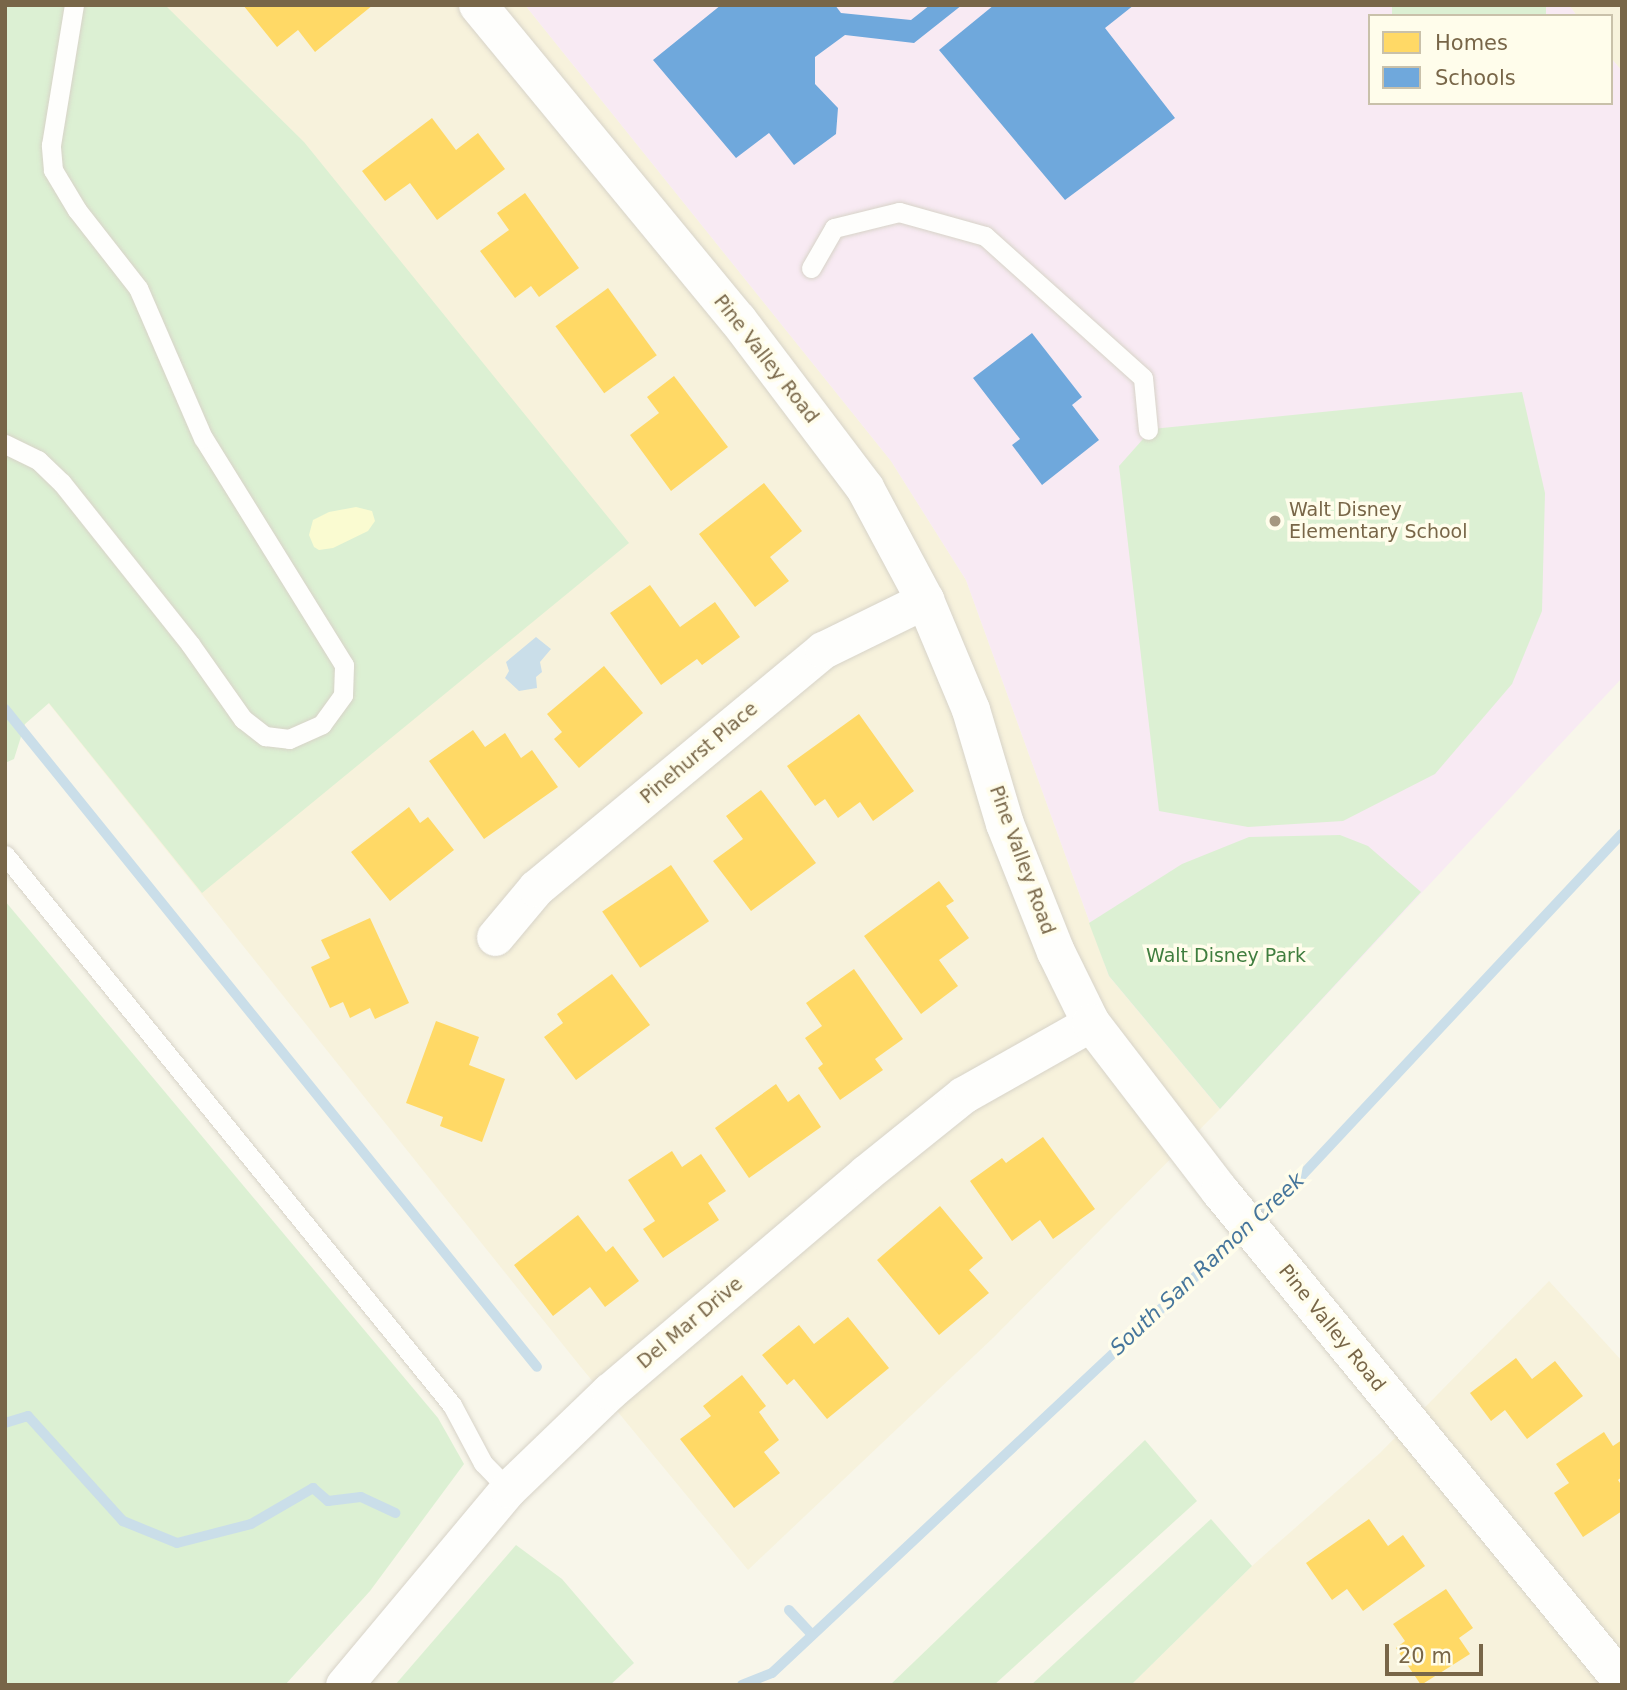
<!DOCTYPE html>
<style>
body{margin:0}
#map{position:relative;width:1627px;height:1690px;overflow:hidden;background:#f8f6ea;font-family:"DejaVu Sans",sans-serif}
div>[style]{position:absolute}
.residential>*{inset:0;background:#f7f2dc}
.education>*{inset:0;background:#f8eaf3}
.green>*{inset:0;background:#dcf0d3;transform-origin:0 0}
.sand>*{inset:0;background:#fafbd1}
.water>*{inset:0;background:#cadee9}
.homes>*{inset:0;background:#ffd966;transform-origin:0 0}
.schools>*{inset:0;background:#6fa8dc}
.stream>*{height:10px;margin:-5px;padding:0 5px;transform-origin:5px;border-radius:5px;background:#cadee9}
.roads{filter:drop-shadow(0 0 2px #d7d3c8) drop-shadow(0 0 2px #d7d3c8)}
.lane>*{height:19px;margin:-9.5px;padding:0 9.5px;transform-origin:9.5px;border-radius:9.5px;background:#fefefc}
.street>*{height:37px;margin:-18.5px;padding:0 18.5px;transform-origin:18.5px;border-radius:18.5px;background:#fefefc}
.secondary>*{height:38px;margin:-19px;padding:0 19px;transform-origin:19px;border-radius:19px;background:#fefefc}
.dots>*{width:19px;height:19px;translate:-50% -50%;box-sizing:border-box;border:4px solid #fffdeb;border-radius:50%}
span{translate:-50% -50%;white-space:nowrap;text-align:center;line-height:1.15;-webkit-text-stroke:7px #fffdeb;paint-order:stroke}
.street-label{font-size:19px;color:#786648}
.poi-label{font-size:19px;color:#786648}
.left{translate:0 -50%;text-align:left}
.park-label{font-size:19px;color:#407e3f}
.water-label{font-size:21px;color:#45759b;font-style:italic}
.frame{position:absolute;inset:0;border:7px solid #786648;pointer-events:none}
.legend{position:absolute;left:1368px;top:14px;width:245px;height:91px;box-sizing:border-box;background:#fffdeb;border:2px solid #c9c1aa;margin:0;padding:9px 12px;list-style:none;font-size:21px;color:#786648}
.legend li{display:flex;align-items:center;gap:14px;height:35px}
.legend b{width:35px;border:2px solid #c9c1aa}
.scale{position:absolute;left:1385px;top:1644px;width:98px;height:32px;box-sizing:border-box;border:4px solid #786648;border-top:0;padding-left:9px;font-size:21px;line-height:24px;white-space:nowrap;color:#786648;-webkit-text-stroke:5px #fffdeb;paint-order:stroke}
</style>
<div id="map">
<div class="residential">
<div style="clip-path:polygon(5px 5px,525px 5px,891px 461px,966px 580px,1109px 976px,1220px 1109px,994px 1337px,748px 1570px,580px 1366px,5px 649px)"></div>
<div style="clip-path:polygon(1569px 5px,1622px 5px,1622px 71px,1611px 58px,1611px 16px,1577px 16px)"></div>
<div style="clip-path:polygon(1549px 1281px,1622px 1361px,1622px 1685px,1131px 1685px,1252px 1566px,1380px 1453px)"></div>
</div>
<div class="education">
<div style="clip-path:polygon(525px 5px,1569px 5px,1577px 16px,1370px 16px,1370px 103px,1611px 103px,1611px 58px,1622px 71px,1622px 678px,1220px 1109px,1109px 976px,966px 580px,891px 461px)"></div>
</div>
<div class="green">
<div style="clip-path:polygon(5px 5px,165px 5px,304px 142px,629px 543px,202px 893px,49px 703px,25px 724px,14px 759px,5px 763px)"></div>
<div style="left:1392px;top:5px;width:154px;height:12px"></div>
<div style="clip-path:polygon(1522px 392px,1545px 493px,1542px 611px,1512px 684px,1435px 774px,1343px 821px,1248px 827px,1159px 811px,1119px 466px,1152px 429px)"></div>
<div style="clip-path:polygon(1340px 835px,1368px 846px,1421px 892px,1220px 1109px,1109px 976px,1089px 923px,1182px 864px,1249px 837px)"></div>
<div style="clip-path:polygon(5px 901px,438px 1418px,464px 1464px,370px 1591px,285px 1685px,5px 1685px)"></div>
<div style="clip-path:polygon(1145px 1440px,1197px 1501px,994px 1685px,890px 1685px)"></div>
<div style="clip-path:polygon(1211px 1519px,1252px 1566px,1131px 1685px,1031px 1685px)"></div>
<div style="clip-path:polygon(516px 1545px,562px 1579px,634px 1663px,610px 1685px,395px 1685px)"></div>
</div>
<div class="sand">
<div style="clip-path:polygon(356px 507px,372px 511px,375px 521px,368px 531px,333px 548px,319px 550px,314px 547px,309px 535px,313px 520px,329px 512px)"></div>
</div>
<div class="water">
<div style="clip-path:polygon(536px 637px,551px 649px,540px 662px,542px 672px,536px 677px,537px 688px,519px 691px,505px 678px,509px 671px,506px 662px)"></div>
</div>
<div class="homes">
<div style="clip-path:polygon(243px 5px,373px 5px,315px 52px,298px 30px,277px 47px)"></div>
<div style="clip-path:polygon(432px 118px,456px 150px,478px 133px,505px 169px,437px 220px,410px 183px,385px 201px,362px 171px)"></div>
<div style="clip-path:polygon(525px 193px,579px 268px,539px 297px,531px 286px,515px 298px,480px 251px,509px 230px,497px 213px)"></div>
<div style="left:608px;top:288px;width:83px;height:65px;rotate:54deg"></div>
<div style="clip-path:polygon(674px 376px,728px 447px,671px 491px,630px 435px,659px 413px,647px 397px)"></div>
<div style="clip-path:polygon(764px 483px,802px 531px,770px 557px,789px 581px,755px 607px,699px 534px)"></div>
<div style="clip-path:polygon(650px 585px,680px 627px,715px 602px,740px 637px,702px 665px,697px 659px,661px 685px,610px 613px)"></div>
<div style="clip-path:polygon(604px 666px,643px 713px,579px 768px,554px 739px,562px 732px,547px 714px)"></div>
<div style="clip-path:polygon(859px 714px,914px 791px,873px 821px,860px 802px,838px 818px,825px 799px,815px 806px,787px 766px)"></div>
<div style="clip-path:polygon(473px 730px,485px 747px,505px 733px,521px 758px,532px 750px,558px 787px,484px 839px,429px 761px)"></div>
<div style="clip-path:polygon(761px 790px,816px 863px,751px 911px,713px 861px,743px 839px,726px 816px)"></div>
<div style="clip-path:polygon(409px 807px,420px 823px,428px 817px,454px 850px,390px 901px,351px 852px)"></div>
<div style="left:671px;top:865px;width:68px;height:83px;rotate:56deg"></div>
<div style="clip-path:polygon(939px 881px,954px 901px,946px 906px,969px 938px,939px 960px,958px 986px,921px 1014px,864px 936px)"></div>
<div style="clip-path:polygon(370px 918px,409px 1003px,375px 1019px,370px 1008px,350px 1018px,343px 1002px,330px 1008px,311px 967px,330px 958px,321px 940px)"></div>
<div style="clip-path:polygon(854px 969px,903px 1039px,875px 1059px,883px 1070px,840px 1100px,818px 1068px,823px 1064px,805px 1038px,822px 1026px,806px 1003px)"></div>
<div style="clip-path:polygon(612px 974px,650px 1025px,576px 1080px,544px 1037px,563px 1023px,557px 1014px)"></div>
<div style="clip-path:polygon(436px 1021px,479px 1037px,469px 1065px,505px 1079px,482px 1142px,440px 1126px,443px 1117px,406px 1103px)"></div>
<div style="clip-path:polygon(776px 1084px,788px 1102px,799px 1094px,821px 1127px,749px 1178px,715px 1128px)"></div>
<div style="clip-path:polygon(1043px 1137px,1095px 1209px,1053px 1239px,1040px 1220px,1012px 1241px,970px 1181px,1002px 1158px,1006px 1163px)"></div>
<div style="clip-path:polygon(672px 1151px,682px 1167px,701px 1154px,726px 1191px,708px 1203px,719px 1220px,663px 1258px,643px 1229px,655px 1221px,628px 1180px)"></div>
<div style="clip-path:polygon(940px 1206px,983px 1258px,969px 1270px,989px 1293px,939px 1335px,877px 1260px)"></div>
<div style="clip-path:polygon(578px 1215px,606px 1252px,613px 1246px,639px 1281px,605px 1307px,590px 1287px,553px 1316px,514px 1265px)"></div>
<div style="clip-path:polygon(848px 1317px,889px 1368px,827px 1419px,794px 1379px,787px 1385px,762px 1355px,799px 1325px,814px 1344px)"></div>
<div style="clip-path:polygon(1516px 1358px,1532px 1379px,1555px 1361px,1583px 1396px,1527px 1439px,1505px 1410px,1491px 1421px,1470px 1393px)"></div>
<div style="clip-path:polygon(742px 1375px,766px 1406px,759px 1412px,779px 1440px,764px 1452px,780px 1473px,734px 1508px,680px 1439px,711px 1416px,703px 1406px)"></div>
<div style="clip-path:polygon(1604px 1432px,1613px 1446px,1622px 1440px,1622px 1477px,1618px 1480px,1622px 1486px,1622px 1511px,1583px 1537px,1554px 1493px,1569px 1483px,1556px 1464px)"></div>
<div style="clip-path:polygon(1369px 1519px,1388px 1546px,1403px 1535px,1425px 1566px,1363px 1611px,1347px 1589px,1332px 1600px,1306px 1563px)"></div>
<div style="clip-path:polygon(1446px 1589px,1473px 1628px,1459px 1638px,1470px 1654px,1421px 1685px,1396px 1648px,1405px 1641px,1393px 1624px)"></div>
</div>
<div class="schools">
<div style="clip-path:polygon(721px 5px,835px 5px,841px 13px,911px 20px,930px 5px,962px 5px,914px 43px,845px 35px,815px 57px,815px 84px,838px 108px,836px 134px,794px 165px,769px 133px,736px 158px,653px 60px)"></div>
<div style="clip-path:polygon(994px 5px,1134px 5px,1105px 28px,1175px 118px,1065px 200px,939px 50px)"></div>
<div style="clip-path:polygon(1032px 333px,1082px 397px,1072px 405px,1099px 440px,1042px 485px,1012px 445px,1020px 439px,973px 378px)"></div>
</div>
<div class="stream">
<div style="left:5px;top:709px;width:846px;rotate:51.04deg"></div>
<div style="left:1255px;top:1221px;width:52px;rotate:-43.5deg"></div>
<div style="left:1293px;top:1185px;width:481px;rotate:-46.9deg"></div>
<div style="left:5px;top:1423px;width:24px;rotate:-17deg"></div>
<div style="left:28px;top:1416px;width:142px;rotate:47.9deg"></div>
<div style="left:123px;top:1521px;width:58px;rotate:22.2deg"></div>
<div style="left:177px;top:1543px;width:76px;rotate:-14.4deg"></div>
<div style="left:251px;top:1524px;width:72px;rotate:-30.1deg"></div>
<div style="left:313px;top:1488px;width:20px;rotate:41deg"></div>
<div style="left:328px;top:1501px;width:33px;rotate:-7deg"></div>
<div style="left:361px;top:1497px;width:38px;rotate:25deg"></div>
<div style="left:789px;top:1610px;width:34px;rotate:47deg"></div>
<div style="left:742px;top:1685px;width:32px;rotate:-22deg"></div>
<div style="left:772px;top:1673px;width:647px;rotate:-43.12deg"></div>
</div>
<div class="roads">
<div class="lane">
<div style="left:811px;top:268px;width:46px;rotate:-60.1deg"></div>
<div style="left:834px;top:228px;width:67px;rotate:-13.8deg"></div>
<div style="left:899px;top:212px;width:89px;rotate:15.6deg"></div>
<div style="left:985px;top:236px;width:212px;rotate:41.9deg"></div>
<div style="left:1143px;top:378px;width:52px;rotate:84.5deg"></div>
<div style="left:5px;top:444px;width:37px;rotate:26deg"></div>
<div style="left:38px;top:460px;width:33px;rotate:44deg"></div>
<div style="left:62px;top:483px;width:206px;rotate:51.5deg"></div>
<div style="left:190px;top:644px;width:92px;rotate:54.8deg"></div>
<div style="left:243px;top:719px;width:28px;rotate:38deg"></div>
<div style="left:265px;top:736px;width:24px;rotate:7deg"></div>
<div style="left:289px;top:739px;width:36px;rotate:-24deg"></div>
<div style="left:322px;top:724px;width:36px;rotate:-54deg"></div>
<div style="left:343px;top:695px;width:30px;rotate:-88deg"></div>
<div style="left:344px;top:665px;width:267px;rotate:-121.8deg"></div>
<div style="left:203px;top:438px;width:163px;rotate:-113.4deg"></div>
<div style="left:138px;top:288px;width:99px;rotate:-128deg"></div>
<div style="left:77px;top:210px;width:47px;rotate:-121deg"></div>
<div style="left:53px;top:170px;width:25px;rotate:-95deg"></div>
<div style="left:51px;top:145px;width:142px;rotate:-80.7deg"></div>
<div style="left:5px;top:855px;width:709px;rotate:50.9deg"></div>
<div style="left:452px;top:1405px;width:66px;rotate:61.9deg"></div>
<div style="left:483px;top:1463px;width:36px;rotate:46deg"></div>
</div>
<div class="street">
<div style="left:495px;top:937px;width:64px;rotate:-50.1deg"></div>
<div style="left:536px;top:888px;width:373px;rotate:-39.7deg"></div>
<div style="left:823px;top:650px;width:114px;rotate:-26.1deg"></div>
<div style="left:344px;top:1685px;width:256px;rotate:-50.1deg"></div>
<div style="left:508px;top:1489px;width:141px;rotate:-43.9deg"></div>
<div style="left:610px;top:1391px;width:336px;rotate:-40.4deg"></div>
<div style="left:866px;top:1173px;width:124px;rotate:-38.8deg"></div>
<div style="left:963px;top:1095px;width:147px;rotate:-29.4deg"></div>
</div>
<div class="secondary">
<div style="left:478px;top:5px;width:408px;rotate:50.5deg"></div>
<div style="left:738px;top:320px;width:211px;rotate:52.9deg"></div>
<div style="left:865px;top:488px;width:127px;rotate:61.8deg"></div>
<div style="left:925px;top:600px;width:119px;rotate:67.3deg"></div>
<div style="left:971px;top:710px;width:119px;rotate:73.4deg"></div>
<div style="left:1005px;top:824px;width:138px;rotate:68.3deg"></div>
<div style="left:1056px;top:952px;width:79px;rotate:63.8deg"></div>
<div style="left:1091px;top:1023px;width:212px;rotate:52.5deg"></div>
<div style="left:1220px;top:1191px;width:634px;rotate:50.63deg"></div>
</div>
</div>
<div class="dots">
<div style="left:1275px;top:521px;background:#a59881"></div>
</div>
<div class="street-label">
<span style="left:766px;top:359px;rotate:52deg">Pine Valley Road</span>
<span style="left:699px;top:753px;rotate:-40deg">Pinehurst Place</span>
<span style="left:1022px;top:860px;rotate:70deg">Pine Valley Road</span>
<span style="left:690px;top:1323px;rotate:-40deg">Del Mar Drive</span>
<span style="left:1332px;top:1328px;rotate:51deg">Pine Valley Road</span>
</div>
<div class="poi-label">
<span class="left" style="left:1289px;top:521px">Walt Disney<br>Elementary School</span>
</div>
<div class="park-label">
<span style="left:1226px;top:956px">Walt Disney Park</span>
</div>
<div class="water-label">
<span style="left:1207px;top:1264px;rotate:-43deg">South San Ramon Creek</span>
</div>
<div class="frame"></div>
<ul class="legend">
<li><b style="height:19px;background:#ffd966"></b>Homes</li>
<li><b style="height:19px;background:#6fa8dc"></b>Schools</li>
</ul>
<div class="scale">20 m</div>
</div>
